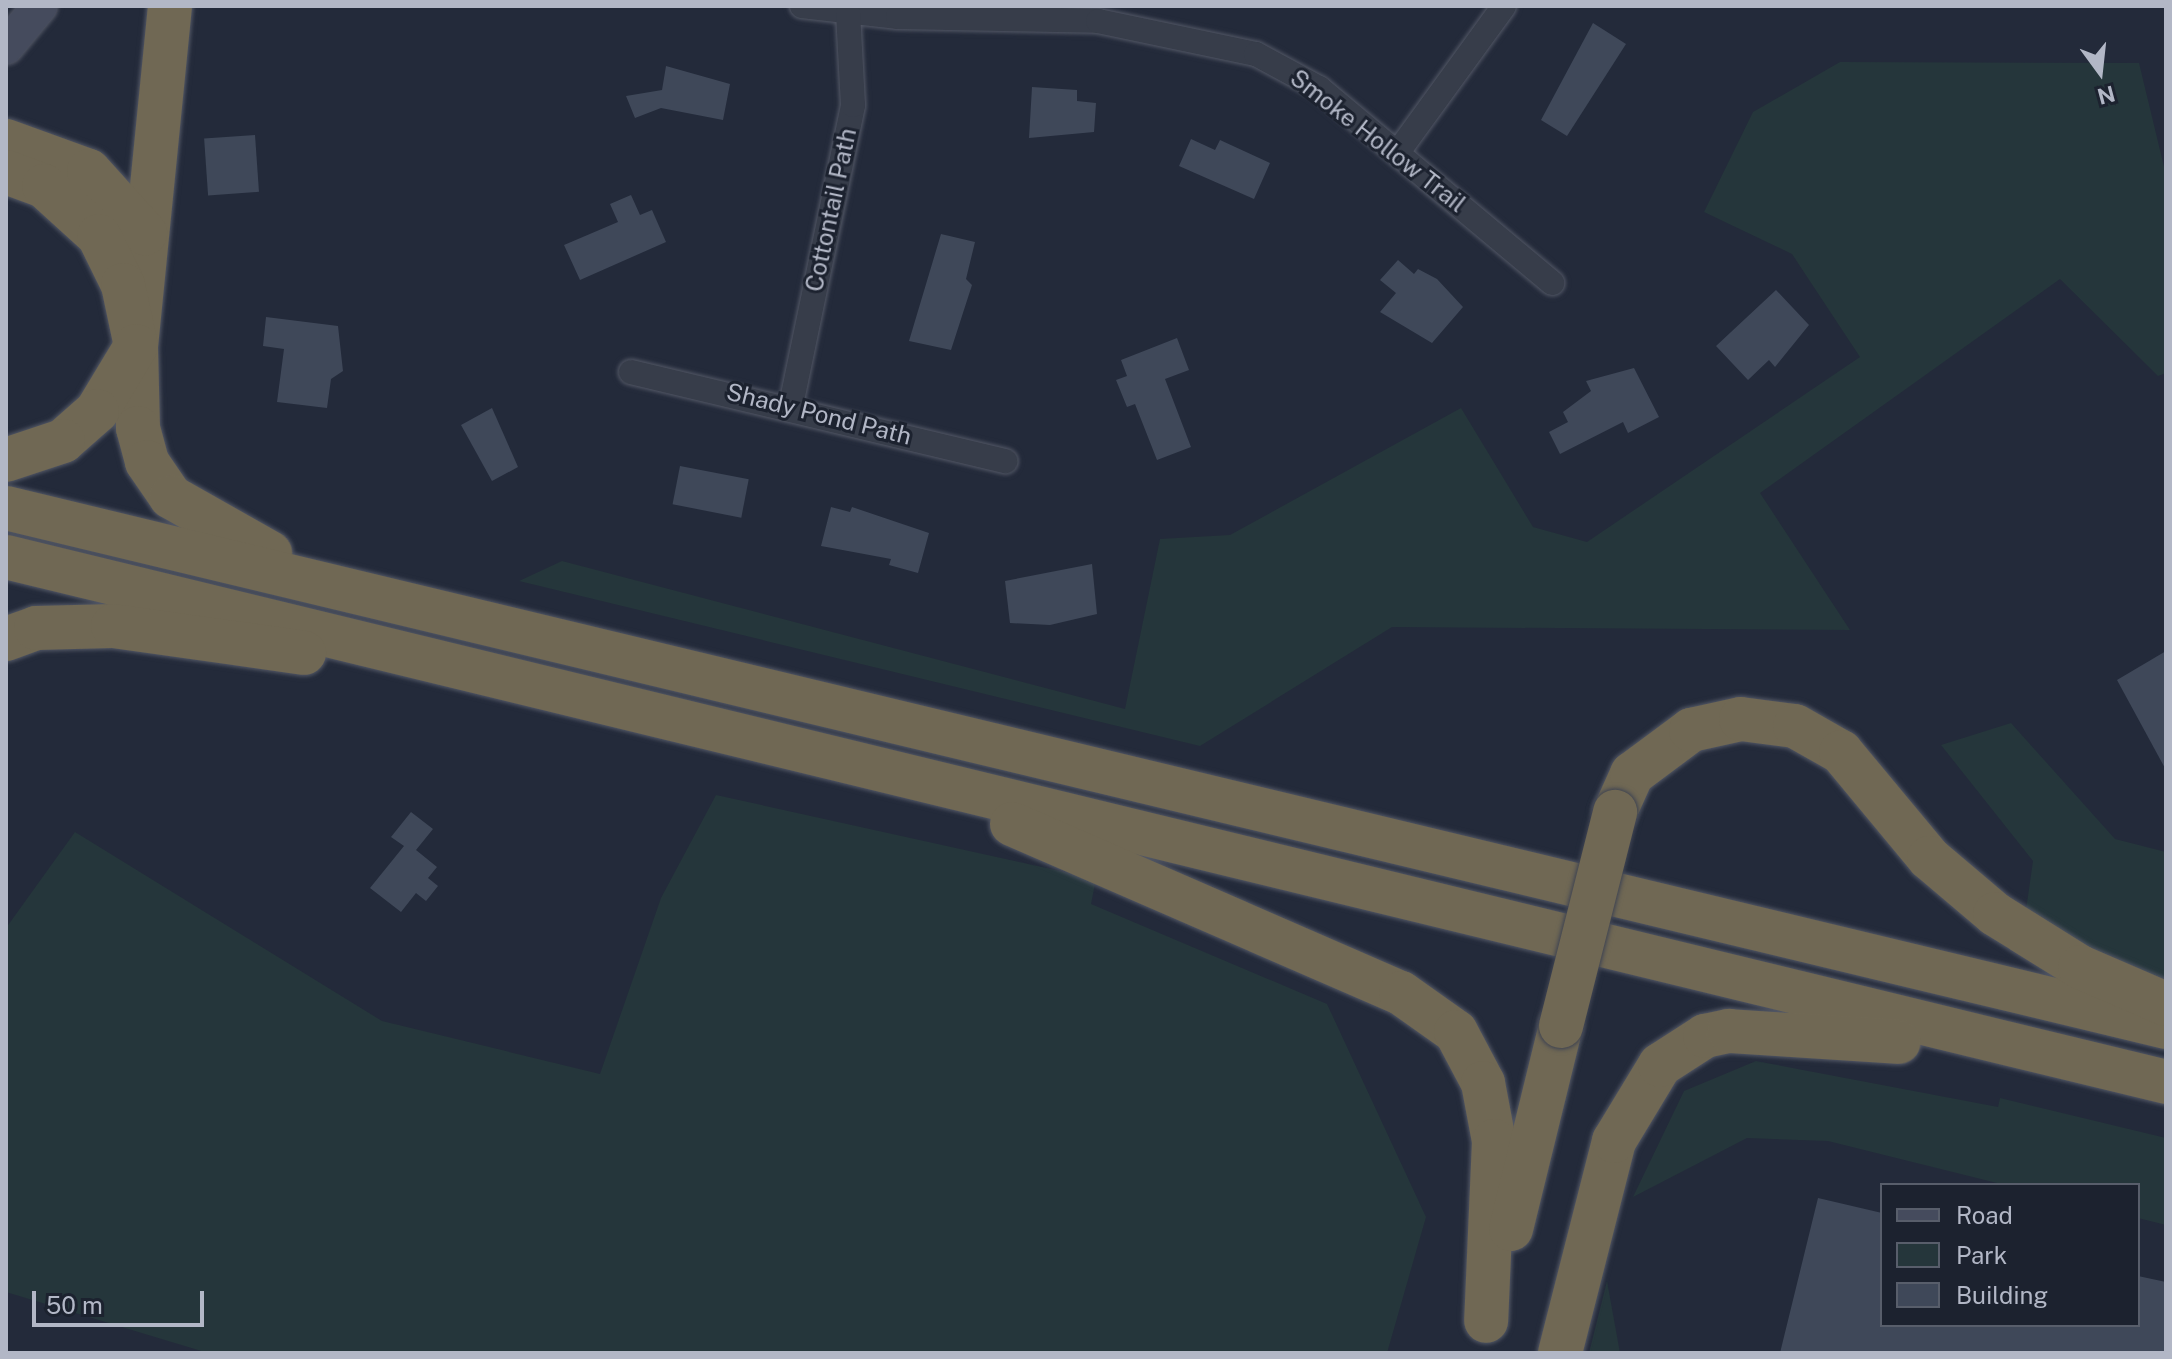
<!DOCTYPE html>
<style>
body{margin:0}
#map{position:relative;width:2172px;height:1359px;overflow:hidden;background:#232a3a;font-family:"Public Sans",sans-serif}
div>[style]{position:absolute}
.green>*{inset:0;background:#25363b}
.building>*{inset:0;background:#3f4859;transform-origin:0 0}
.roads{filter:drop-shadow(0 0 2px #525765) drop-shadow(0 0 2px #525765)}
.street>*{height:24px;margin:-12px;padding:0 12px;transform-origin:12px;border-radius:12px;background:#373d4a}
.secondary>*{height:34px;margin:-17px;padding:0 17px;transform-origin:17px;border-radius:17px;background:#454b5d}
.highway>*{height:44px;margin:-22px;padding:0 22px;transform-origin:22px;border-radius:22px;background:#706854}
.bridges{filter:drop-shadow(0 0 2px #3f4452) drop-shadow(0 0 2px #3f4452)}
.highway-bridge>*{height:44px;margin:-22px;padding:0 22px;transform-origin:22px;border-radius:22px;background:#706854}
span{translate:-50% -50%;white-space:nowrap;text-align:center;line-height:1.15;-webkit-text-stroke:6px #1c222f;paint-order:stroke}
.street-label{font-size:24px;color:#b2b7c6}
.frame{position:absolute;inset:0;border:8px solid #b2b7c6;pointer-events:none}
.legend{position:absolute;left:1880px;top:1183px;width:260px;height:144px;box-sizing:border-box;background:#1c222f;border:2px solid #585e6b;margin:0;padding:10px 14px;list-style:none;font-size:24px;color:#b2b7c6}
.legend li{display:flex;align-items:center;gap:16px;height:40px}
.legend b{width:40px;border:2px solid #585e6b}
.north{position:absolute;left:2060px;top:32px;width:80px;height:80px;-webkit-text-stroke:6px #1c222f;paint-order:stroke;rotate:165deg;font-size:22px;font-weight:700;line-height:32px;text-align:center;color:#b2b7c6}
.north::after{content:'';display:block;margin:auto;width:28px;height:36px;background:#b2b7c6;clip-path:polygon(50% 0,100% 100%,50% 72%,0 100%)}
.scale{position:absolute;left:32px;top:1291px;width:172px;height:36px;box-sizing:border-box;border:4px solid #b2b7c6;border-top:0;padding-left:10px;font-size:24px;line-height:28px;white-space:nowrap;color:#b2b7c6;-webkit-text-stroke:6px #1c222f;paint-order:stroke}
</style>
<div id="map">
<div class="green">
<div style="clip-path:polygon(1840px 62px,2139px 63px,2166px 175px,2166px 373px,2158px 376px,2060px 279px,1760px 493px,1850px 630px,1392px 627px,1200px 746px,519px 581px,562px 561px,1125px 709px,1160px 539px,1230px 535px,1461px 408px,1533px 527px,1587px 542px,1860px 357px,1792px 254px,1704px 212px,1753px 112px)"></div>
<div style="clip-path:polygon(2011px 723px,2115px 839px,2166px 852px,2166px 979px,2021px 945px,2033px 861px,1941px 745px)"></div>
<div style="clip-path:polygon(716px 795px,1096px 879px,1091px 904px,1327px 1004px,1426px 1217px,1387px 1353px,208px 1353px,6px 1292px,6px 928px,75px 832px,382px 1021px,600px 1074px,661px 898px)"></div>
<div style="clip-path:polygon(1756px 1061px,1998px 1107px,2000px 1098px,2166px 1138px,2166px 1225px,2138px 1218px,2138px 1185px,2005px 1185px,1828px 1141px,1747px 1138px,1633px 1197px,1684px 1091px)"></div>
<div style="clip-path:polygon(1607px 1281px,1620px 1353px,1589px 1353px)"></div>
</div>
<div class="building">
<div style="clip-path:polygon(1593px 23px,1626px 44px,1567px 136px,1541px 120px)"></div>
<div style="clip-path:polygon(666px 66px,730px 84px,723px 120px,661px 108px,635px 118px,626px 96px,662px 90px)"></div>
<div style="clip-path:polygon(1032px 87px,1077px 90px,1077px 101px,1096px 103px,1094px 132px,1029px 138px)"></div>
<div style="left:255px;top:135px;width:57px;height:51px;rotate:86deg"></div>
<div style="clip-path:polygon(1191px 139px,1215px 150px,1220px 140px,1270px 163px,1254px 199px,1179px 166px)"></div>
<div style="clip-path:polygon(631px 195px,640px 215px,652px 210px,666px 242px,580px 280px,564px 245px,618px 222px,610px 204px)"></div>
<div style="clip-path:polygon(941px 234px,975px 242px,966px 279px,972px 285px,951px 350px,909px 341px)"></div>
<div style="clip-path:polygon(1398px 260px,1414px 274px,1418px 269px,1437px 279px,1463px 307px,1432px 343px,1380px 312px,1396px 293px,1380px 280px)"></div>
<div style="clip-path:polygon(1776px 290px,1809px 325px,1775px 367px,1769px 360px,1748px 380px,1716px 346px)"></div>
<div style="clip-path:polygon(266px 317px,338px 326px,343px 371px,331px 379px,327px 408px,277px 402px,284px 349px,263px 346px)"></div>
<div style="clip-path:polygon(1177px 338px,1189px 370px,1165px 379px,1191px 447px,1157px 460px,1135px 404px,1127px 407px,1116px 380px,1127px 376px,1121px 360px)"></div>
<div style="clip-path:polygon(1634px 368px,1659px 417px,1628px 433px,1623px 422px,1560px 454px,1549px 432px,1568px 422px,1563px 412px,1591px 391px,1586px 381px)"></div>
<div style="clip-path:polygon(492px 408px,518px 467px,492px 481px,461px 425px)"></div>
<div style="left:680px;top:466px;width:70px;height:39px;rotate:11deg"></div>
<div style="clip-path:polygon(831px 507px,850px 512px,852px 507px,929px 533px,918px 573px,889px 565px,891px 559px,821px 546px)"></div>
<div style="clip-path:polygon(1092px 564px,1097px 614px,1050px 625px,1010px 623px,1005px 581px)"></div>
<div style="clip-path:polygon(2166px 651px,2166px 770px,2117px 680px)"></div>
<div style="clip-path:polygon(411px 812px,433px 829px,416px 850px,437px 867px,428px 878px,438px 886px,426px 901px,416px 893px,401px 912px,370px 888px,404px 846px,391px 837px)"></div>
<div style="clip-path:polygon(1818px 1198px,1882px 1213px,1882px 1325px,2138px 1325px,2138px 1276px,2166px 1282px,2166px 1353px,1780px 1353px)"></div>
</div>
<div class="roads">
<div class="street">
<div style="left:802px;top:6px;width:97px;rotate:6.5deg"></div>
<div style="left:898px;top:17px;width:200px;rotate:1.1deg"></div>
<div style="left:1098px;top:21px;width:161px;rotate:11.8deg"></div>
<div style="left:1256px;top:54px;width:72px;rotate:28.4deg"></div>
<div style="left:1319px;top:88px;width:304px;rotate:39.9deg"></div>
<div style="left:1398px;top:152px;width:180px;rotate:-54deg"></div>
<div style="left:631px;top:372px;width:385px;rotate:13.4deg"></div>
<div style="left:791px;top:405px;width:306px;rotate:-78.3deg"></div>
<div style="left:853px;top:105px;width:92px;rotate:-93.1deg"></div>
</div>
<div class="secondary">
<div style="left:6px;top:47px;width:53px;rotate:-50.3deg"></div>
</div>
<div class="highway">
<div style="left:170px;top:6px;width:342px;rotate:95.7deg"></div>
<div style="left:136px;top:346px;width:82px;rotate:88.6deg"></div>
<div style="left:138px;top:428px;width:35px;rotate:75deg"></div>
<div style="left:147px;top:462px;width:42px;rotate:55.6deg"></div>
<div style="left:171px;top:497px;width:114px;rotate:29.5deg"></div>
<div style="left:6px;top:141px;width:88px;rotate:19.9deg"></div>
<div style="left:89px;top:171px;width:84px;rotate:47.9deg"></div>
<div style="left:6px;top:172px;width:40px;rotate:20.2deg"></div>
<div style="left:44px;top:186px;width:74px;rotate:42.3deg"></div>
<div style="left:99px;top:236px;width:55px;rotate:63.9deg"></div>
<div style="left:123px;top:285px;width:62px;rotate:78deg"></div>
<div style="left:136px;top:346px;width:76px;rotate:121deg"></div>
<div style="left:97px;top:411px;width:45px;rotate:138.6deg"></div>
<div style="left:63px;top:441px;width:60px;rotate:161.6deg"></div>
<div style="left:6px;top:508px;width:2221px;rotate:13.51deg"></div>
<div style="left:6px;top:557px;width:2223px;rotate:13.66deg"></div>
<div style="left:6px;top:639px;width:32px;rotate:-20deg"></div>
<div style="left:36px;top:628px;width:77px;rotate:-1.5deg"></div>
<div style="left:113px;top:626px;width:193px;rotate:8deg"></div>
<div style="left:1615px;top:812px;width:42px;rotate:-65.9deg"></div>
<div style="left:1632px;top:774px;width:74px;rotate:-36.7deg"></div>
<div style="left:1691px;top:730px;width:51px;rotate:-12.4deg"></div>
<div style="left:1741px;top:719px;width:54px;rotate:7.4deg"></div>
<div style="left:1795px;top:726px;width:53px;rotate:29.5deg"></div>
<div style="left:1841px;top:752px;width:138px;rotate:50.3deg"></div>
<div style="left:1929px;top:858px;width:87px;rotate:40.3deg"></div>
<div style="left:1995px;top:914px;width:100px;rotate:31.9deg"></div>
<div style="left:2080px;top:967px;width:94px;rotate:23.3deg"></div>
<div style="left:1012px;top:824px;width:424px;rotate:23.5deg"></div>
<div style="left:1401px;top:993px;width:67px;rotate:35.3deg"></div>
<div style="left:1456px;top:1032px;width:58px;rotate:62.1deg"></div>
<div style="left:1483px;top:1083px;width:59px;rotate:79.3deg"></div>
<div style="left:1494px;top:1141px;width:180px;rotate:92.5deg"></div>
<div style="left:1511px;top:1229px;width:209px;rotate:-76.2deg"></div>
<div style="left:1560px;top:1353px;width:219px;rotate:-75.7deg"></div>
<div style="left:1614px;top:1141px;width:89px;rotate:-58.8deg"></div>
<div style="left:1660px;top:1065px;width:54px;rotate:-32.8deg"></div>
<div style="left:1705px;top:1036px;width:25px;rotate:-12deg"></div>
<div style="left:1729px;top:1031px;width:170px;rotate:3.7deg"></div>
</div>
</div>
<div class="bridges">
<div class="highway-bridge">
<div style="left:1561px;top:1026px;width:221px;rotate:-75.8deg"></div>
</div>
</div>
<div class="street-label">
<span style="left:1378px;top:141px;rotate:38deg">Smoke Hollow Trail</span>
<span style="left:831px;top:210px;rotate:-78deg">Cottontail Path</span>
<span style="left:819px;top:414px;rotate:14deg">Shady Pond Path</span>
</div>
<div class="frame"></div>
<ul class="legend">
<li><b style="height:10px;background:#454b5d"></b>Road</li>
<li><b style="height:22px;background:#25363b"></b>Park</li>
<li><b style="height:22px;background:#3f4859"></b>Building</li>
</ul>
<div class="north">N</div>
<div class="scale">50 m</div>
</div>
